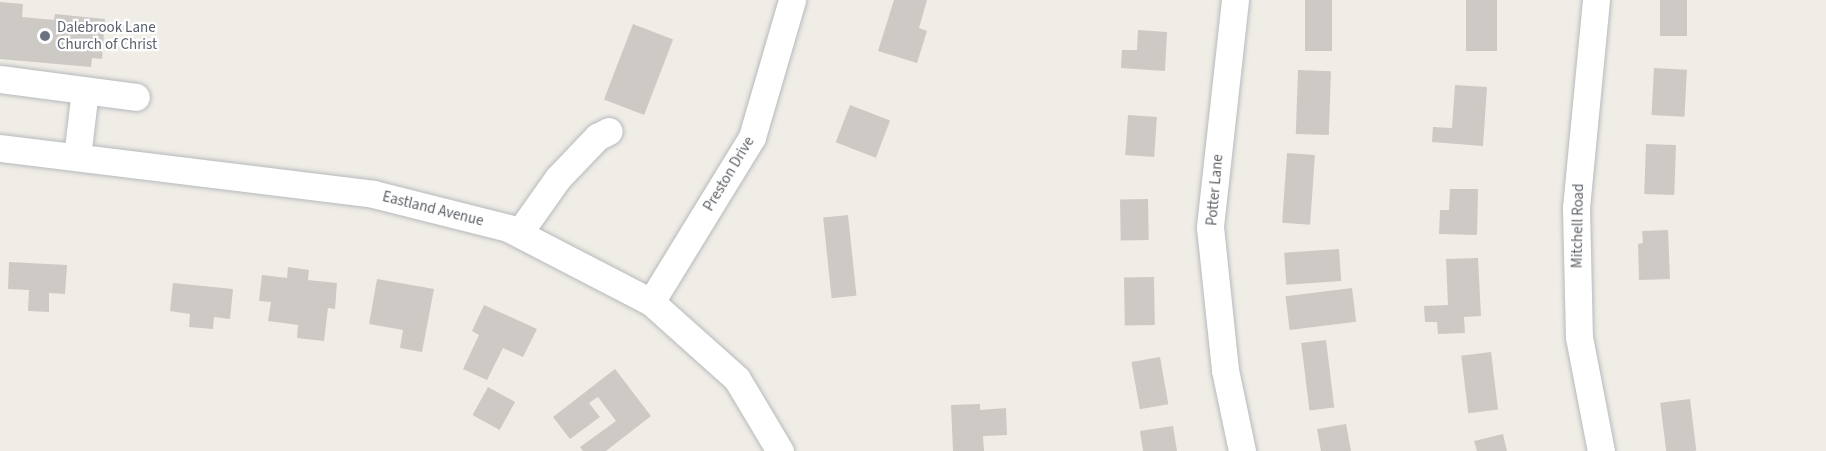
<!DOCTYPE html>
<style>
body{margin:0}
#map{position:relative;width:1826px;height:451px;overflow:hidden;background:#f0ede6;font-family:"Source Sans 3",sans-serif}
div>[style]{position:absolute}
.building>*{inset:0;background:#cdc9c5;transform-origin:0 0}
.roads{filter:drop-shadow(0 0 2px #b6b9bd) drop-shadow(0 0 2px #b6b9bd)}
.minor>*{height:27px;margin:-13.5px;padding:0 13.5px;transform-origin:13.5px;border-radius:13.5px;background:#fff}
.dots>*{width:16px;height:16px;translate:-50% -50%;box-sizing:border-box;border:3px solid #fff;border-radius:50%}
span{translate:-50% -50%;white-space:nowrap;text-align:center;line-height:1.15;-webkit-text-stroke:4.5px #fff;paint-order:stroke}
.worship-label{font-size:15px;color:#5b616d}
.left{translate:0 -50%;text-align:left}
.street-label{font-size:15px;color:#5d6267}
</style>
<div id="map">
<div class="building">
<div style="clip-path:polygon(894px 0,927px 0,919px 28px,927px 31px,917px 63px,878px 51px)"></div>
<div style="left:1305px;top:0;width:27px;height:51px"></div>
<div style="left:1466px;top:0;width:31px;height:51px"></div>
<div style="left:1660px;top:0;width:27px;height:36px"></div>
<div style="clip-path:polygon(0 2px,23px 4px,22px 17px,54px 20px,55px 14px,105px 19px,102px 59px,92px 58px,91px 67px,0 59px)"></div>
<div style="left:633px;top:24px;width:43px;height:81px;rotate:21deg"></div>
<div style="clip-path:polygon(1138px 30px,1167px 32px,1165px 71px,1121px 68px,1122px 50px,1137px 50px)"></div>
<div style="left:1654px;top:68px;width:33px;height:47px;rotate:3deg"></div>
<div style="left:1298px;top:70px;width:33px;height:64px;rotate:2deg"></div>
<div style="clip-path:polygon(1455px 85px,1487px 87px,1483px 146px,1432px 142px,1433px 127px,1452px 128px)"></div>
<div style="left:850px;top:105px;width:43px;height:40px;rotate:21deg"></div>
<div style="left:1128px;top:115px;width:29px;height:40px;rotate:4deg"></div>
<div style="left:1646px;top:144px;width:30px;height:50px;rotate:2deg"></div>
<div style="left:1287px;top:153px;width:28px;height:70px;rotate:4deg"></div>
<div style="clip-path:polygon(1450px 189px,1478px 189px,1477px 235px,1439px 234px,1440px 210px,1449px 210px)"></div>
<div style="left:1148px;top:199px;width:41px;height:28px;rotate:89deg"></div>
<div style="left:848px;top:215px;width:81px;height:25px;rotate:84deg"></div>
<div style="clip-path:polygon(1668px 230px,1670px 279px,1639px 280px,1638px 244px,1643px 243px,1642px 231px)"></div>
<div style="left:1339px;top:249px;width:32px;height:55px;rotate:86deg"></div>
<div style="clip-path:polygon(1478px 258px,1481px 316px,1464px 317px,1465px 333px,1438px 334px,1437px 322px,1425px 322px,1424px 306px,1448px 305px,1446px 259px)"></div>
<div style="clip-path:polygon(9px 262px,67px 265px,65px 294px,49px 293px,49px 312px,28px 311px,29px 290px,8px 289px)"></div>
<div style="clip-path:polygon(288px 267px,309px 270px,308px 280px,337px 283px,335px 309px,328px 308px,324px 341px,297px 338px,298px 325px,268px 321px,271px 302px,259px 301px,262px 275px,287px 278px)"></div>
<div style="left:1154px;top:277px;width:48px;height:30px;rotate:89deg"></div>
<div style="clip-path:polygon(377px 279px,434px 289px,422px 352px,400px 348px,403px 330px,369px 324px)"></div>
<div style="clip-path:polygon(173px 283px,233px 289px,230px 319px,214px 317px,213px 329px,189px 327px,190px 314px,170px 311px)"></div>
<div style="left:1352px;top:288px;width:34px;height:67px;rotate:83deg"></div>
<div style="clip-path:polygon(484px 305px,537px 329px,523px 357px,503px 348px,487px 380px,463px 369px,479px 335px,472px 331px)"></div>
<div style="left:1326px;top:340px;width:68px;height:25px;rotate:83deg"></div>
<div style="left:1491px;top:352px;width:58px;height:30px;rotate:83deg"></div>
<div style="left:1160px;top:357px;width:48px;height:29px;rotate:80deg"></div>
<div style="clip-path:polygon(615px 369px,651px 416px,606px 451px,583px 451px,580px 447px,616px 421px,598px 397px,589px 403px,600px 417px,570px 439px,553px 417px)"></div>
<div style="left:488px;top:387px;width:31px;height:32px;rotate:29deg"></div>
<div style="left:1690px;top:399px;width:52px;height:30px;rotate:83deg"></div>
<div style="clip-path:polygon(980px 404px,980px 410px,1006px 408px,1007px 435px,983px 436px,984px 451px,953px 451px,951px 405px)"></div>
<div style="clip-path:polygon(1346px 424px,1351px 451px,1321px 451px,1317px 429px)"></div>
<div style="clip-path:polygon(1173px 426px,1177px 451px,1143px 451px,1140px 431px)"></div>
<div style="clip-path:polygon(1503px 434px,1507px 451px,1477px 451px,1474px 441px)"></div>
</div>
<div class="roads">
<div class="minor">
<div style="left:1235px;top:0;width:228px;rotate:96.3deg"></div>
<div style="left:1210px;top:227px;width:144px;rotate:84deg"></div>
<div style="left:1225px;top:370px;width:83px;rotate:78.1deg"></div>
<div style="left:1596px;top:0;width:208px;rotate:95.5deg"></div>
<div style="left:1576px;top:207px;width:130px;rotate:88.7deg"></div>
<div style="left:1579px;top:337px;width:116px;rotate:79.1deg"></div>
<div style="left:0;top:79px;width:137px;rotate:7.5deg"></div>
<div style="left:0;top:148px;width:376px;rotate:7deg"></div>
<div style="left:373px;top:194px;width:139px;rotate:14.1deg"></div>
<div style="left:508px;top:228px;width:161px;rotate:27.4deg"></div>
<div style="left:651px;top:302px;width:115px;rotate:41.8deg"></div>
<div style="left:737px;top:379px;width:84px;rotate:59.2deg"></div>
<div style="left:77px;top:157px;width:67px;rotate:-83.2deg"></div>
<div style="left:519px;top:233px;width:67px;rotate:-54.7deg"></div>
<div style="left:558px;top:178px;width:57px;rotate:-46.4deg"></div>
<div style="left:597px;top:137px;width:13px;rotate:-27deg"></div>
<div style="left:651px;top:302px;width:193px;rotate:-58.5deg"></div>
<div style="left:752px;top:137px;width:143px;rotate:-73.7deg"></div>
</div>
</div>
<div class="dots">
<div style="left:45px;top:36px;background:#6b7280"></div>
</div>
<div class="worship-label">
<span class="left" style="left:57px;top:36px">Dalebrook Lane<br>Church of Christ</span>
</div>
<div class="street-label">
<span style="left:729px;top:174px;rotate:-59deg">Preston Drive</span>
<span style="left:1215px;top:190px;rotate:-85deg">Potter Lane</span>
<span style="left:433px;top:209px;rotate:14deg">Eastland Avenue</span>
<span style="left:1578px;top:226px;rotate:-89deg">Mitchell Road</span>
</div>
</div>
